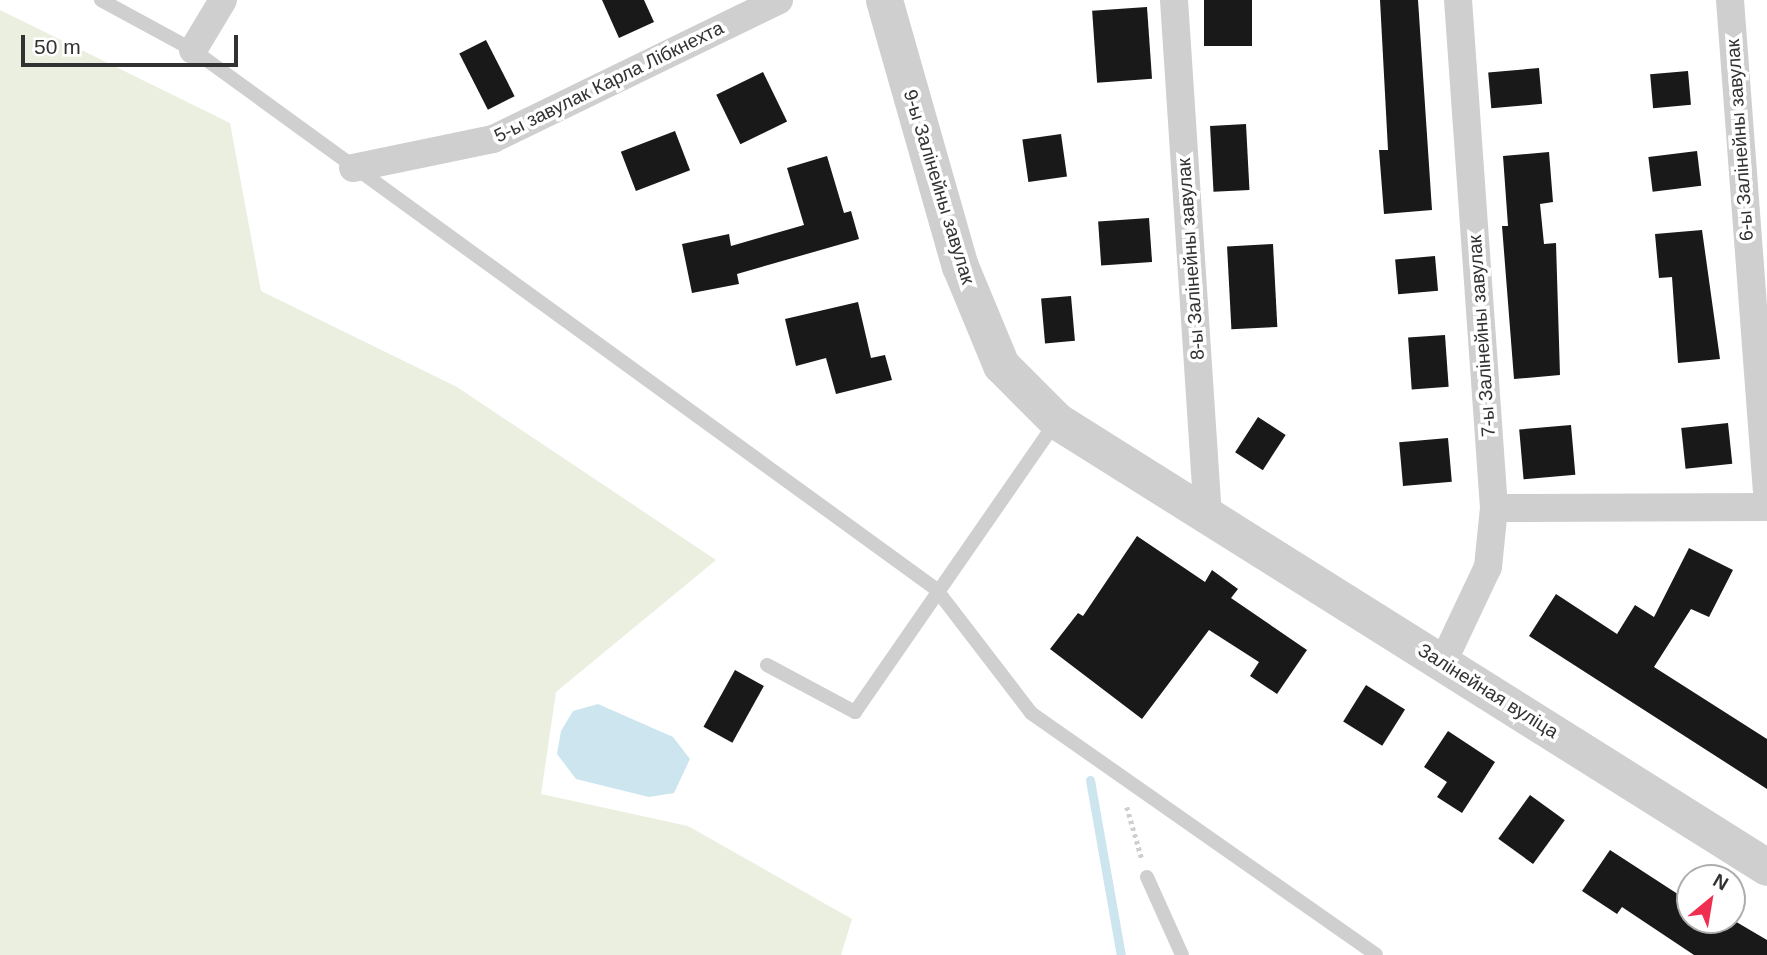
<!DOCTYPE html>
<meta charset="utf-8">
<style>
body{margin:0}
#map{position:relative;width:1767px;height:955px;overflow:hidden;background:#fff;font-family:Helvetica,sans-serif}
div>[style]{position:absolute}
.green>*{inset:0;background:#eaefe0}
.water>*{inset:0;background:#cce5ef}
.stream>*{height:9px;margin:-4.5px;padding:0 4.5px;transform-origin:4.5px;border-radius:4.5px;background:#cce5ef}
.building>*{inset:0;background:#191919;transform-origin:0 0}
.path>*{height:4.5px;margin-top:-2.25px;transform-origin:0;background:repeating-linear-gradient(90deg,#cfcfcf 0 3.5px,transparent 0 7px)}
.service>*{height:14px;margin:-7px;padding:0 7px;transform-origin:7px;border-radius:7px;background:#cfcfcf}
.minor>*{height:28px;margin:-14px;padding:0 14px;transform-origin:14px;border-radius:14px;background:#cfcfcf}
.tertiary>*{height:37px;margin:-18.5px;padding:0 18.5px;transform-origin:18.5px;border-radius:18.5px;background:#cfcfcf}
span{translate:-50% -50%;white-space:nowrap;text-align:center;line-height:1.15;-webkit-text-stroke:7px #fff;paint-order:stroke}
.street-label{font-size:19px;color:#323232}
.north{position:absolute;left:1676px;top:864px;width:70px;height:70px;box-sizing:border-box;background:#fff;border:2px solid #adadad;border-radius:50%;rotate:30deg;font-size:19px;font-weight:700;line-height:28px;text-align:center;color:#323232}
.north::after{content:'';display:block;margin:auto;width:24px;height:32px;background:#ef2e50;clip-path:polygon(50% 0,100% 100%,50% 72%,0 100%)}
.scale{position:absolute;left:21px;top:35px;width:217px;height:32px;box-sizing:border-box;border:4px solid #323232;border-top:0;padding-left:9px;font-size:21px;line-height:24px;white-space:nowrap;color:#323232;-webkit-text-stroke:5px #fff;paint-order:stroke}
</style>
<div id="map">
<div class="green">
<div style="clip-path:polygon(0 10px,230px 123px,261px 291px,457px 387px,716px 560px,556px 692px,541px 794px,688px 826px,852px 919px,841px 955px,0 955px)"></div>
</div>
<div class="water">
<div style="clip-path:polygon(598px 704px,673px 737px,690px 759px,674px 793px,649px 797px,576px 779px,557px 754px,561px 731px,573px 711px)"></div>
</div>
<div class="stream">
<div style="left:1090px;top:780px;width:178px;rotate:80deg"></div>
</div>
<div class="building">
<div style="clip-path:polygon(602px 0,644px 0,654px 22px,619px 38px)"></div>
<div style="left:1204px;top:0;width:48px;height:46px"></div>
<div style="clip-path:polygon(1380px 0,1418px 0,1432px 210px,1384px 214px,1379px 150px,1388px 150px)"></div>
<div style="left:1147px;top:7px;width:72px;height:55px;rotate:86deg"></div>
<div style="left:486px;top:40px;width:63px;height:30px;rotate:63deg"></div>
<div style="left:1539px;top:68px;width:36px;height:51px;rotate:85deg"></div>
<div style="left:1688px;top:71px;width:34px;height:38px;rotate:85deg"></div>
<div style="left:763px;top:72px;width:55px;height:52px;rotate:64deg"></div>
<div style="left:1246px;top:124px;width:66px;height:36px;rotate:87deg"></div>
<div style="left:675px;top:131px;width:42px;height:58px;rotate:69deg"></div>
<div style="left:1061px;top:134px;width:43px;height:39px;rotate:82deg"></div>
<div style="left:1697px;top:151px;width:35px;height:49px;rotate:83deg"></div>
<div style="clip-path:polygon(1549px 152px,1553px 202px,1540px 204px,1544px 244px,1556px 243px,1560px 375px,1514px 379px,1502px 226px,1508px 226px,1503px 156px)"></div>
<div style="clip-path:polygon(827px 156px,844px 213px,851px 211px,859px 239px,737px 274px,739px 284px,692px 293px,682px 244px,729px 234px,731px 246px,804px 225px,787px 168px)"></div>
<div style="left:1149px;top:218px;width:44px;height:51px;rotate:86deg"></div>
<div style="clip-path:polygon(1702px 230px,1720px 359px,1678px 363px,1672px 277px,1659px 278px,1655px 234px)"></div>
<div style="left:1273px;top:244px;width:83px;height:46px;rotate:87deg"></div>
<div style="left:1435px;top:256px;width:35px;height:40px;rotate:85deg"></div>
<div style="left:1071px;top:296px;width:45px;height:30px;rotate:85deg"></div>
<div style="clip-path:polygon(858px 302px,871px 358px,885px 355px,892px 380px,836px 394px,826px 358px,796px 366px,785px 319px)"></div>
<div style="left:1445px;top:335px;width:52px;height:37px;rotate:86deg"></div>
<div style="left:1258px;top:417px;width:33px;height:42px;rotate:33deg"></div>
<div style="left:1728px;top:423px;width:41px;height:47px;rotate:84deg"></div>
<div style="left:1571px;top:425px;width:50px;height:52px;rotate:85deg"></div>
<div style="left:1448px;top:438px;width:44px;height:49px;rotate:85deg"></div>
<div style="clip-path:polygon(1137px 536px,1205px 582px,1212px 570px,1238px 589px,1231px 598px,1307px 650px,1277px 694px,1250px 676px,1259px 662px,1209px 630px,1142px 719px,1050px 649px,1078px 613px,1083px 616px)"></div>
<div style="clip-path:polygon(1689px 548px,1733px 570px,1709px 617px,1691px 609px,1654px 667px,1767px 739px,1767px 789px,1529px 636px,1556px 594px,1617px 634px,1635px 605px,1654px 617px)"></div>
<div style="left:735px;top:670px;width:33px;height:65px;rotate:29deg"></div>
<div style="left:1366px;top:685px;width:46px;height:43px;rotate:32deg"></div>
<div style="clip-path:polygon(1448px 731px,1495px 762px,1462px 813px,1437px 797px,1447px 782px,1424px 767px)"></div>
<div style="left:1530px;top:795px;width:43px;height:54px;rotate:36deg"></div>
<div style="clip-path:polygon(1610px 850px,1690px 902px,1690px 920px,1733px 920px,1767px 940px,1767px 955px,1694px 955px,1622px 907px,1617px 914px,1582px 891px)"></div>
</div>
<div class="path">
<div style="left:1127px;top:807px;width:54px;rotate:73.9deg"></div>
</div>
<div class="service">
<div style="left:101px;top:0;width:105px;rotate:28.5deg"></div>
<div style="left:193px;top:50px;width:918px;rotate:35.96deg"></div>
<div style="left:936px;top:589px;width:156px;rotate:52.5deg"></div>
<div style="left:1031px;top:713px;width:421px;rotate:35deg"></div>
<div style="left:767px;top:665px;width:100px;rotate:28.1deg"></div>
<div style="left:855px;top:712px;width:353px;rotate:-55.3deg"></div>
<div style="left:1147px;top:877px;width:85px;rotate:65.8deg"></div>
</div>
<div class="minor">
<div style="left:1174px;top:0;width:518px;rotate:86.24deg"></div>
<div style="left:1730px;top:0;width:491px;rotate:85.7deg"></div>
<div style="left:193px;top:50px;width:58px;rotate:-59deg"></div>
<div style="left:353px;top:168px;width:143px;rotate:-11.7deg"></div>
<div style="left:493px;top:139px;width:318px;rotate:-25.9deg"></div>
<div style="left:1494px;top:508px;width:273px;rotate:-0.2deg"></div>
<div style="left:1443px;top:662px;width:105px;rotate:-64.7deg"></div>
<div style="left:1488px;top:567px;width:59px;rotate:-84.2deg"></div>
<div style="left:1494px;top:508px;width:509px;rotate:-94.05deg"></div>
</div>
<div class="tertiary">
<div style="left:884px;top:0;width:277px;rotate:74.1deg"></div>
<div style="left:960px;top:266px;width:107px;rotate:67.5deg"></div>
<div style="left:1001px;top:365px;width:79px;rotate:45deg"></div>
<div style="left:1057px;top:421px;width:838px;rotate:32.14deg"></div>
</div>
<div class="street-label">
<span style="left:609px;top:82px;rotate:-26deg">5-ы завулак Карла Лібкнехта</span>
<span style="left:1740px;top:140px;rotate:-94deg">6-ы Залінейны завулак</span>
<span style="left:939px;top:187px;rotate:73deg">9-ы Залінейны завулак</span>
<span style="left:1191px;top:259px;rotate:-94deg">8-ы Залінейны завулак</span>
<span style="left:1482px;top:336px;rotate:-94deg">7-ы Залінейны завулак</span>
<span style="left:1488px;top:691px;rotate:32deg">Залінейная вуліца</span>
</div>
<div class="north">N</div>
<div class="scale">50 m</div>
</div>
